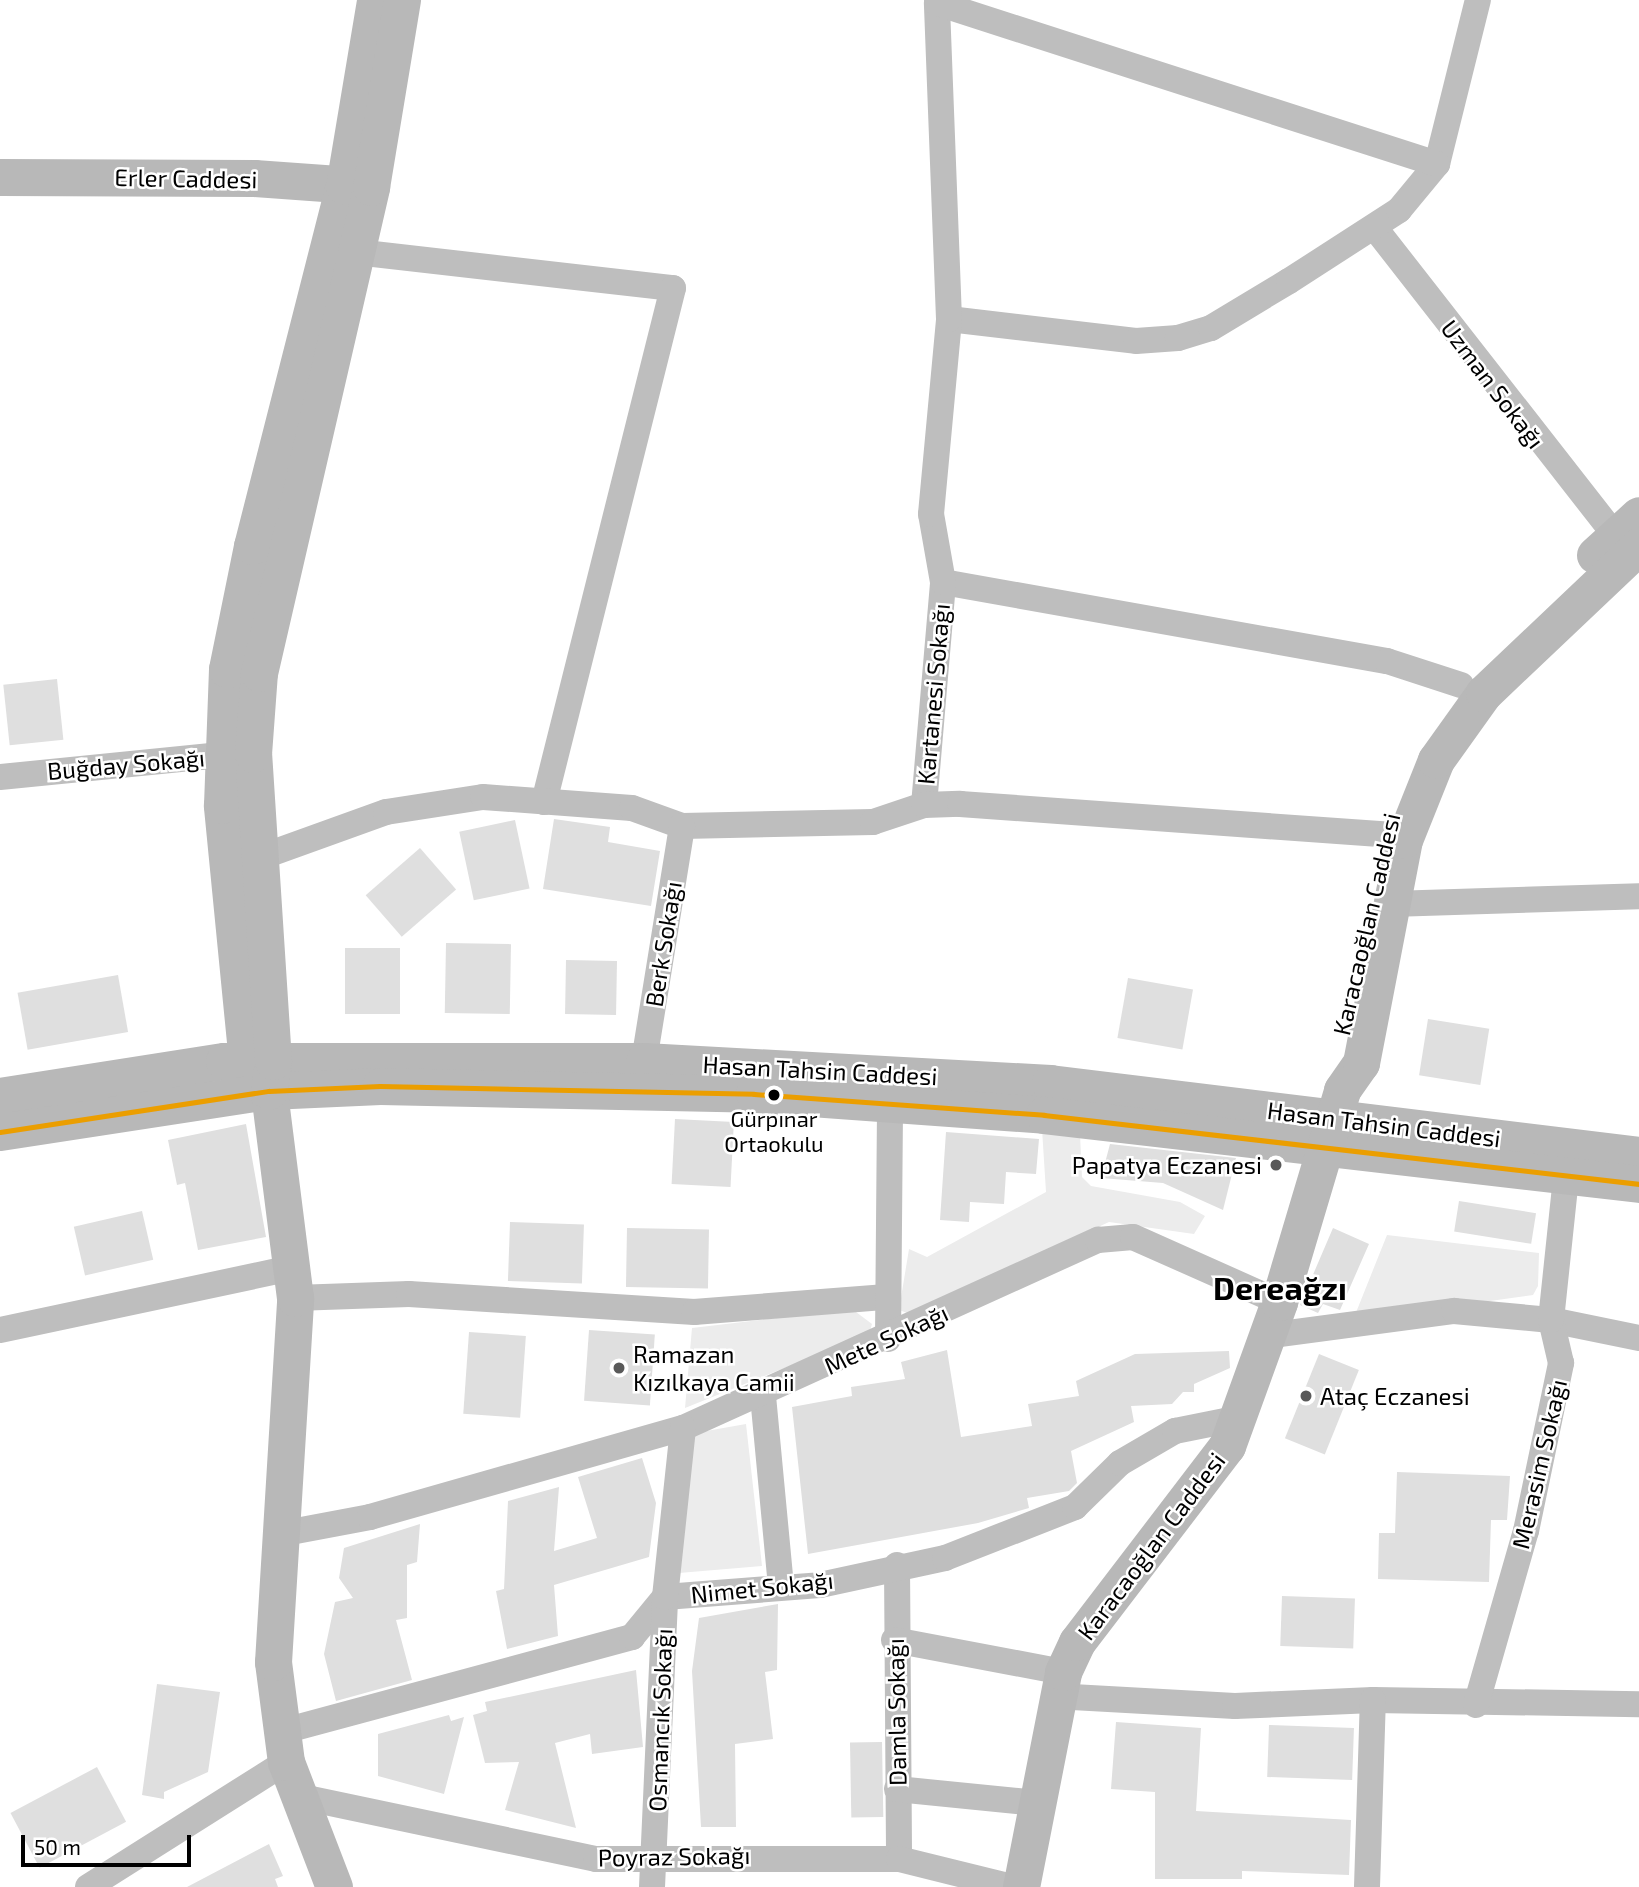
<!DOCTYPE html>
<meta charset="utf-8">
<style>
body{margin:0}
#map{position:relative;width:1639px;height:1887px;overflow:hidden;background:#fff;font-family:"Exo 2",sans-serif}
div>[style]{position:absolute}
.green>*{inset:0;background:#ececec}
.building>*{inset:0;background:#dfdfdf;transform-origin:0 0}
.street>*{height:26px;margin:-13px;padding:0 13px;transform-origin:13px;border-radius:13px;background:#bebebe}
.secondary>*{height:37px;margin:-18.5px;padding:0 18.5px;transform-origin:18.5px;border-radius:18.5px;background:#b8b8b8}
.bus-1>*{height:5px;margin:-2.5px;padding:0 2.5px;transform-origin:2.5px;border-radius:2.5px;background:#eb9e00}
.dots>*{width:19px;height:19px;translate:-50% -50%;box-sizing:border-box;border:4px solid #fff;border-radius:50%}
span{translate:-50% -50%;white-space:nowrap;text-align:center;line-height:1.15;-webkit-text-stroke:5px #fff;paint-order:stroke}
.bus-label{font-size:22px;color:#000}
.street-label{font-size:24px;color:#000}
.poi-label{font-size:24px;color:#000}
.right{translate:-100% -50%;text-align:right}
.left{translate:0 -50%;text-align:left}
.district-label{font-size:32px;color:#000;font-weight:700}
.scale{position:absolute;left:21px;top:1835px;width:170px;height:32px;box-sizing:border-box;border:4px solid #000;border-top:0;padding-left:9px;font-size:21px;line-height:24px;white-space:nowrap;color:#000;-webkit-text-stroke:5px #fff;paint-order:stroke}
</style>
<div id="map">
<div class="green">
<div style="clip-path:polygon(1042px 1129px,1080px 1134px,1082px 1177px,1091px 1186px,1180px 1202px,1205px 1216px,1194px 1234px,1109px 1222px,910px 1314px,899px 1310px,909px 1249px,927px 1257px,1046px 1192px)"></div>
<div style="clip-path:polygon(1387px 1235px,1539px 1253px,1538px 1286px,1533px 1295px,1353px 1320px)"></div>
<div style="clip-path:polygon(852px 1309px,872px 1324px,869px 1334px,685px 1408px,692px 1328px)"></div>
<div style="clip-path:polygon(746px 1424px,762px 1566px,679px 1573px,695px 1433px)"></div>
</div>
<div class="building">
<div style="left:57px;top:679px;width:61px;height:54px;rotate:84deg"></div>
<div style="clip-path:polygon(554px 819px,610px 827px,608px 842px,660px 851px,651px 906px,543px 889px)"></div>
<div style="left:515px;top:820px;width:70px;height:57px;rotate:78deg"></div>
<div style="left:420px;top:848px;width:55px;height:72px;rotate:49deg"></div>
<div style="left:446px;top:943px;width:65px;height:70px;rotate:1deg"></div>
<div style="left:345px;top:948px;width:55px;height:66px"></div>
<div style="left:566px;top:960px;width:51px;height:54px;rotate:1deg"></div>
<div style="left:118px;top:975px;width:58px;height:102px;rotate:80deg"></div>
<div style="left:1128px;top:978px;width:66px;height:61px;rotate:10deg"></div>
<div style="left:1428px;top:1019px;width:62px;height:57px;rotate:9deg"></div>
<div style="left:675px;top:1119px;width:59px;height:65px;rotate:3deg"></div>
<div style="clip-path:polygon(246px 1124px,266px 1237px,198px 1250px,185px 1183px,177px 1185px,168px 1140px)"></div>
<div style="clip-path:polygon(946px 1132px,1039px 1139px,1036px 1174px,1006px 1172px,1004px 1204px,970px 1202px,969px 1222px,940px 1220px)"></div>
<div style="clip-path:polygon(1110px 1144px,1236px 1158px,1223px 1210px,1163px 1183px,1101px 1178px)"></div>
<div style="left:1459px;top:1201px;width:78px;height:31px;rotate:9deg"></div>
<div style="left:142px;top:1211px;width:50px;height:70px;rotate:77deg"></div>
<div style="left:510px;top:1222px;width:74px;height:59px;rotate:2deg"></div>
<div style="left:627px;top:1228px;width:82px;height:59px;rotate:1deg"></div>
<div style="clip-path:polygon(1333px 1228px,1369px 1244px,1340px 1310px,1323px 1304px,1318px 1313px,1300px 1305px)"></div>
<div style="left:589px;top:1330px;width:66px;height:71px;rotate:4deg"></div>
<div style="left:469px;top:1332px;width:57px;height:82px;rotate:4deg"></div>
<div style="clip-path:polygon(947px 1350px,961px 1437px,1032px 1426px,1028px 1404px,1079px 1396px,1076px 1381px,1135px 1354px,1229px 1351px,1230px 1368px,1194px 1384px,1194px 1392px,1183px 1392px,1172px 1404px,1131px 1406px,1134px 1422px,1071px 1451px,1077px 1483px,1069px 1491px,1027px 1498px,1029px 1508px,978px 1523px,808px 1554px,792px 1407px,852px 1396px,851px 1387px,905px 1379px,901px 1362px)"></div>
<div style="left:1319px;top:1354px;width:43px;height:91px;rotate:22deg"></div>
<div style="clip-path:polygon(642px 1458px,656px 1503px,649px 1557px,554px 1585px,558px 1636px,507px 1649px,496px 1591px,504px 1589px,508px 1501px,559px 1487px,554px 1551px,597px 1538px,578px 1477px)"></div>
<div style="clip-path:polygon(1397px 1472px,1510px 1476px,1507px 1520px,1491px 1520px,1489px 1582px,1378px 1579px,1379px 1533px,1395px 1533px)"></div>
<div style="clip-path:polygon(420px 1524px,417px 1562px,407px 1565px,407px 1618px,396px 1620px,412px 1680px,336px 1701px,324px 1654px,335px 1602px,353px 1598px,339px 1578px,344px 1548px)"></div>
<div style="left:1282px;top:1596px;width:73px;height:50px;rotate:2deg"></div>
<div style="clip-path:polygon(778px 1604px,777px 1670px,765px 1672px,773px 1739px,735px 1744px,736px 1827px,701px 1827px,692px 1671px,699px 1618px)"></div>
<div style="clip-path:polygon(636px 1670px,643px 1747px,592px 1754px,590px 1734px,555px 1743px,576px 1828px,505px 1810px,519px 1762px,485px 1763px,473px 1715px,487px 1711px,485px 1702px)"></div>
<div style="clip-path:polygon(157px 1684px,220px 1692px,208px 1772px,164px 1792px,164px 1799px,142px 1795px)"></div>
<div style="clip-path:polygon(449px 1715px,451px 1721px,464px 1717px,444px 1794px,378px 1776px,378px 1734px)"></div>
<div style="clip-path:polygon(1116px 1722px,1201px 1728px,1196px 1811px,1351px 1820px,1349px 1875px,1242px 1871px,1242px 1879px,1155px 1879px,1155px 1792px,1111px 1789px)"></div>
<div style="left:1269px;top:1725px;width:85px;height:52px;rotate:2deg"></div>
<div style="left:882px;top:1742px;width:75px;height:32px;rotate:89deg"></div>
<div style="left:97px;top:1767px;width:62px;height:98px;rotate:62deg"></div>
<div style="clip-path:polygon(269px 1844px,283px 1876px,275px 1879px,278px 1887px,187px 1887px)"></div>
</div>
<div class="street">
<div style="left:1375px;top:228px;width:391px;rotate:52deg"></div>
<div style="left:356px;top:252px;width:319px;rotate:6.5deg"></div>
<div style="left:673px;top:288px;width:530px;rotate:104.09deg"></div>
<div style="left:949px;top:319px;width:188px;rotate:6.7deg"></div>
<div style="left:1136px;top:341px;width:42px;rotate:-4.1deg"></div>
<div style="left:1178px;top:338px;width:34px;rotate:-17deg"></div>
<div style="left:1211px;top:328px;width:91px;rotate:-31.1deg"></div>
<div style="left:1289px;top:281px;width:131px;rotate:-32.8deg"></div>
<div style="left:1399px;top:210px;width:60px;rotate:-50.4deg"></div>
<div style="left:1437px;top:164px;width:169px;rotate:-76deg"></div>
<div style="left:943px;top:582px;width:451px;rotate:10.1deg"></div>
<div style="left:1387px;top:661px;width:78px;rotate:18deg"></div>
<div style="left:0;top:777px;width:242px;rotate:-5.7deg"></div>
<div style="left:924px;top:805px;width:224px;rotate:-85.1deg"></div>
<div style="left:943px;top:582px;width:69px;rotate:-100deg"></div>
<div style="left:931px;top:514px;width:196px;rotate:-84.7deg"></div>
<div style="left:949px;top:319px;width:316px;rotate:-92.2deg"></div>
<div style="left:937px;top:3px;width:525px;rotate:17.85deg"></div>
<div style="left:275px;top:852px;width:118px;rotate:-19.8deg"></div>
<div style="left:386px;top:812px;width:98px;rotate:-8.8deg"></div>
<div style="left:483px;top:797px;width:149px;rotate:4.2deg"></div>
<div style="left:632px;top:808px;width:53px;rotate:19.8deg"></div>
<div style="left:682px;top:826px;width:191px;rotate:-1.2deg"></div>
<div style="left:873px;top:822px;width:54px;rotate:-18.4deg"></div>
<div style="left:924px;top:805px;width:36px;rotate:-2deg"></div>
<div style="left:960px;top:804px;width:424px;rotate:4.1deg"></div>
<div style="left:1391px;top:904px;width:248px;rotate:-1.8deg"></div>
<div style="left:644px;top:1061px;width:238px;rotate:-80.8deg"></div>
<div style="left:295px;top:1298px;width:114px;rotate:-2deg"></div>
<div style="left:409px;top:1294px;width:286px;rotate:3.6deg"></div>
<div style="left:694px;top:1312px;width:193px;rotate:-4.5deg"></div>
<div style="left:0;top:1330px;width:299px;rotate:-12deg"></div>
<div style="left:1266px;top:1336px;width:190px;rotate:-7.6deg"></div>
<div style="left:1454px;top:1311px;width:97px;rotate:5.3deg"></div>
<div style="left:1551px;top:1320px;width:90px;rotate:11.6deg"></div>
<div style="left:888px;top:1339px;width:240px;rotate:-89.5deg"></div>
<div style="left:763px;top:1396px;width:191px;rotate:84.6deg"></div>
<div style="left:280px;top:1534px;width:92px;rotate:-10.7deg"></div>
<div style="left:370px;top:1517px;width:325px;rotate:-15.9deg"></div>
<div style="left:683px;top:1428px;width:456px;rotate:-24.4deg"></div>
<div style="left:1098px;top:1240px;width:35px;rotate:-5deg"></div>
<div style="left:1133px;top:1237px;width:160px;rotate:24deg"></div>
<div style="left:897px;top:1565px;width:294px;rotate:89.6deg"></div>
<div style="left:894px;top:1640px;width:172px;rotate:10.7deg"></div>
<div style="left:1054px;top:1696px;width:181px;rotate:3.2deg"></div>
<div style="left:1235px;top:1706px;width:138px;rotate:-2.5deg"></div>
<div style="left:1373px;top:1700px;width:266px;rotate:0.9deg"></div>
<div style="left:1476px;top:1705px;width:181px;rotate:-74deg"></div>
<div style="left:1526px;top:1531px;width:172px;rotate:-78.2deg"></div>
<div style="left:1561px;top:1363px;width:44px;rotate:-103.1deg"></div>
<div style="left:1551px;top:1320px;width:143px;rotate:-84deg"></div>
<div style="left:280px;top:1732px;width:365px;rotate:-15.1deg"></div>
<div style="left:632px;top:1637px;width:52px;rotate:-50.5deg"></div>
<div style="left:665px;top:1597px;width:155px;rotate:-4.4deg"></div>
<div style="left:820px;top:1585px;width:128px;rotate:-12.2deg"></div>
<div style="left:945px;top:1558px;width:140px;rotate:-21.4deg"></div>
<div style="left:1075px;top:1507px;width:63px;rotate:-44.4deg"></div>
<div style="left:1120px;top:1463px;width:64px;rotate:-30.2deg"></div>
<div style="left:1175px;top:1431px;width:61px;rotate:-11.3deg"></div>
<div style="left:897px;top:1789px;width:141px;rotate:5.7deg"></div>
<div style="left:297px;top:1796px;width:306px;rotate:11.9deg"></div>
<div style="left:596px;top:1859px;width:303px"></div>
<div style="left:899px;top:1859px;width:116px;rotate:13.9deg"></div>
<div style="left:88px;top:1887px;width:234px;rotate:-32.3deg"></div>
<div style="left:652px;top:1887px;width:290px;rotate:-87.4deg"></div>
<div style="left:665px;top:1597px;width:170px;rotate:-83.9deg"></div>
<div style="left:1367px;top:1887px;width:187px;rotate:-88.2deg"></div>
</div>
<div class="secondary">
<div style="left:0;top:177px;width:254px;rotate:0.2deg"></div>
<div style="left:254px;top:178px;width:112px;rotate:4.1deg"></div>
<div style="left:1595px;top:555px;width:59px;rotate:-42.3deg"></div>
<div style="left:262px;top:1082px;width:25px;rotate:-127deg"></div>
<div style="left:247px;top:1062px;width:258px;rotate:-95.6deg"></div>
<div style="left:222px;top:805px;width:136px;rotate:-87.9deg"></div>
<div style="left:227px;top:669px;width:126px;rotate:-78.5deg"></div>
<div style="left:252px;top:546px;width:372px;rotate:-75.7deg"></div>
<div style="left:344px;top:186px;width:189px;rotate:-80.5deg"></div>
<div style="left:0;top:1096px;width:227px;rotate:-8.9deg"></div>
<div style="left:224px;top:1061px;width:420px"></div>
<div style="left:644px;top:1061px;width:407px;rotate:3.1deg"></div>
<div style="left:1050px;top:1083px;width:593px;rotate:6.97deg"></div>
<div style="left:0;top:1132px;width:272px;rotate:-8.7deg"></div>
<div style="left:269px;top:1091px;width:111px;rotate:-2.6deg"></div>
<div style="left:380px;top:1086px;width:374px;rotate:1.2deg"></div>
<div style="left:754px;top:1094px;width:291px;rotate:4.1deg"></div>
<div style="left:1044px;top:1115px;width:599px;rotate:6.61deg"></div>
<div style="left:334px;top:1887px;width:134px;rotate:-111deg"></div>
<div style="left:286px;top:1762px;width:101px;rotate:-97.4deg"></div>
<div style="left:273px;top:1662px;width:365px;rotate:-86.5deg"></div>
<div style="left:295px;top:1298px;width:209px;rotate:-97.2deg"></div>
<div style="left:269px;top:1091px;width:30px;rotate:-82deg"></div>
<div style="left:273px;top:1061px;width:308px;rotate:-93.7deg"></div>
<div style="left:253px;top:754px;width:81px;rotate:-85.8deg"></div>
<div style="left:259px;top:673px;width:499px;rotate:-77deg"></div>
<div style="left:371px;top:187px;width:190px;rotate:-80.6deg"></div>
<div style="left:1021px;top:1887px;width:219px;rotate:-78.9deg"></div>
<div style="left:1063px;top:1672px;width:33px;rotate:-65deg"></div>
<div style="left:1077px;top:1642px;width:247px;rotate:-52.6deg"></div>
<div style="left:1227px;top:1446px;width:153px;rotate:-70.1deg"></div>
<div style="left:1279px;top:1302px;width:221px;rotate:-73.4deg"></div>
<div style="left:1342px;top:1090px;width:33px;rotate:-55deg"></div>
<div style="left:1361px;top:1063px;width:227px;rotate:-79.1deg"></div>
<div style="left:1404px;top:840px;width:86px;rotate:-68.2deg"></div>
<div style="left:1436px;top:760px;width:82px;rotate:-54.4deg"></div>
<div style="left:1484px;top:693px;width:214px;rotate:-43.5deg"></div>
</div>
<div class="bus-1">
<div style="left:0;top:1132px;width:272px;rotate:-8.7deg"></div>
<div style="left:269px;top:1091px;width:111px;rotate:-2.6deg"></div>
<div style="left:380px;top:1086px;width:374px;rotate:1.2deg"></div>
<div style="left:754px;top:1094px;width:291px;rotate:4.1deg"></div>
<div style="left:1044px;top:1115px;width:599px;rotate:6.61deg"></div>
</div>
<div class="dots">
<div style="left:774px;top:1095px;background:#000"></div>
<div style="left:1276px;top:1165px;background:#595959"></div>
<div style="left:619px;top:1368px;background:#595959"></div>
<div style="left:1306px;top:1396px;background:#595959"></div>
</div>
<div class="bus-label">
<span style="left:774px;top:1131px">Gürpınar<br>Ortaokulu</span>
</div>
<div class="street-label">
<span style="left:186px;top:178px;rotate:1deg">Erler Caddesi</span>
<span style="left:1493px;top:384px;rotate:53deg">Uzman Sokağı</span>
<span style="left:933px;top:694px;rotate:-85deg">Kartanesi Sokağı</span>
<span style="left:126px;top:764px;rotate:-5deg">Buğday Sokağı</span>
<span style="left:1366px;top:924px;rotate:-77deg">Karacaoğlan Caddesi</span>
<span style="left:663px;top:944px;rotate:-81deg">Berk Sokağı</span>
<span style="left:820px;top:1070px;rotate:3deg">Hasan Tahsin Caddesi</span>
<span style="left:1384px;top:1124px;rotate:7deg">Hasan Tahsin Caddesi</span>
<span style="left:886px;top:1339px;rotate:-25deg">Mete Sokağı</span>
<span style="left:1539px;top:1464px;rotate:-77deg">Merasim Sokağı</span>
<span style="left:1151px;top:1546px;rotate:-53deg">Karacaoğlan Caddesi</span>
<span style="left:762px;top:1587px;rotate:-6deg">Nimet Sokağı</span>
<span style="left:896px;top:1712px;rotate:-91deg">Damla Sokağı</span>
<span style="left:660px;top:1720px;rotate:-88deg">Osmancık Sokağı</span>
<span style="left:674px;top:1856px;rotate:-1deg">Poyraz Sokağı</span>
</div>
<div class="poi-label">
<span class="right" style="left:1262px;top:1165px">Papatya Eczanesi</span>
<span class="left" style="left:633px;top:1368px">Ramazan<br>Kızılkaya Camii</span>
<span class="left" style="left:1320px;top:1396px">Ataç Eczanesi</span>
</div>
<div class="district-label">
<span style="left:1280px;top:1287px">Dereağzı</span>
</div>
<div class="scale">50 m</div>
</div>
